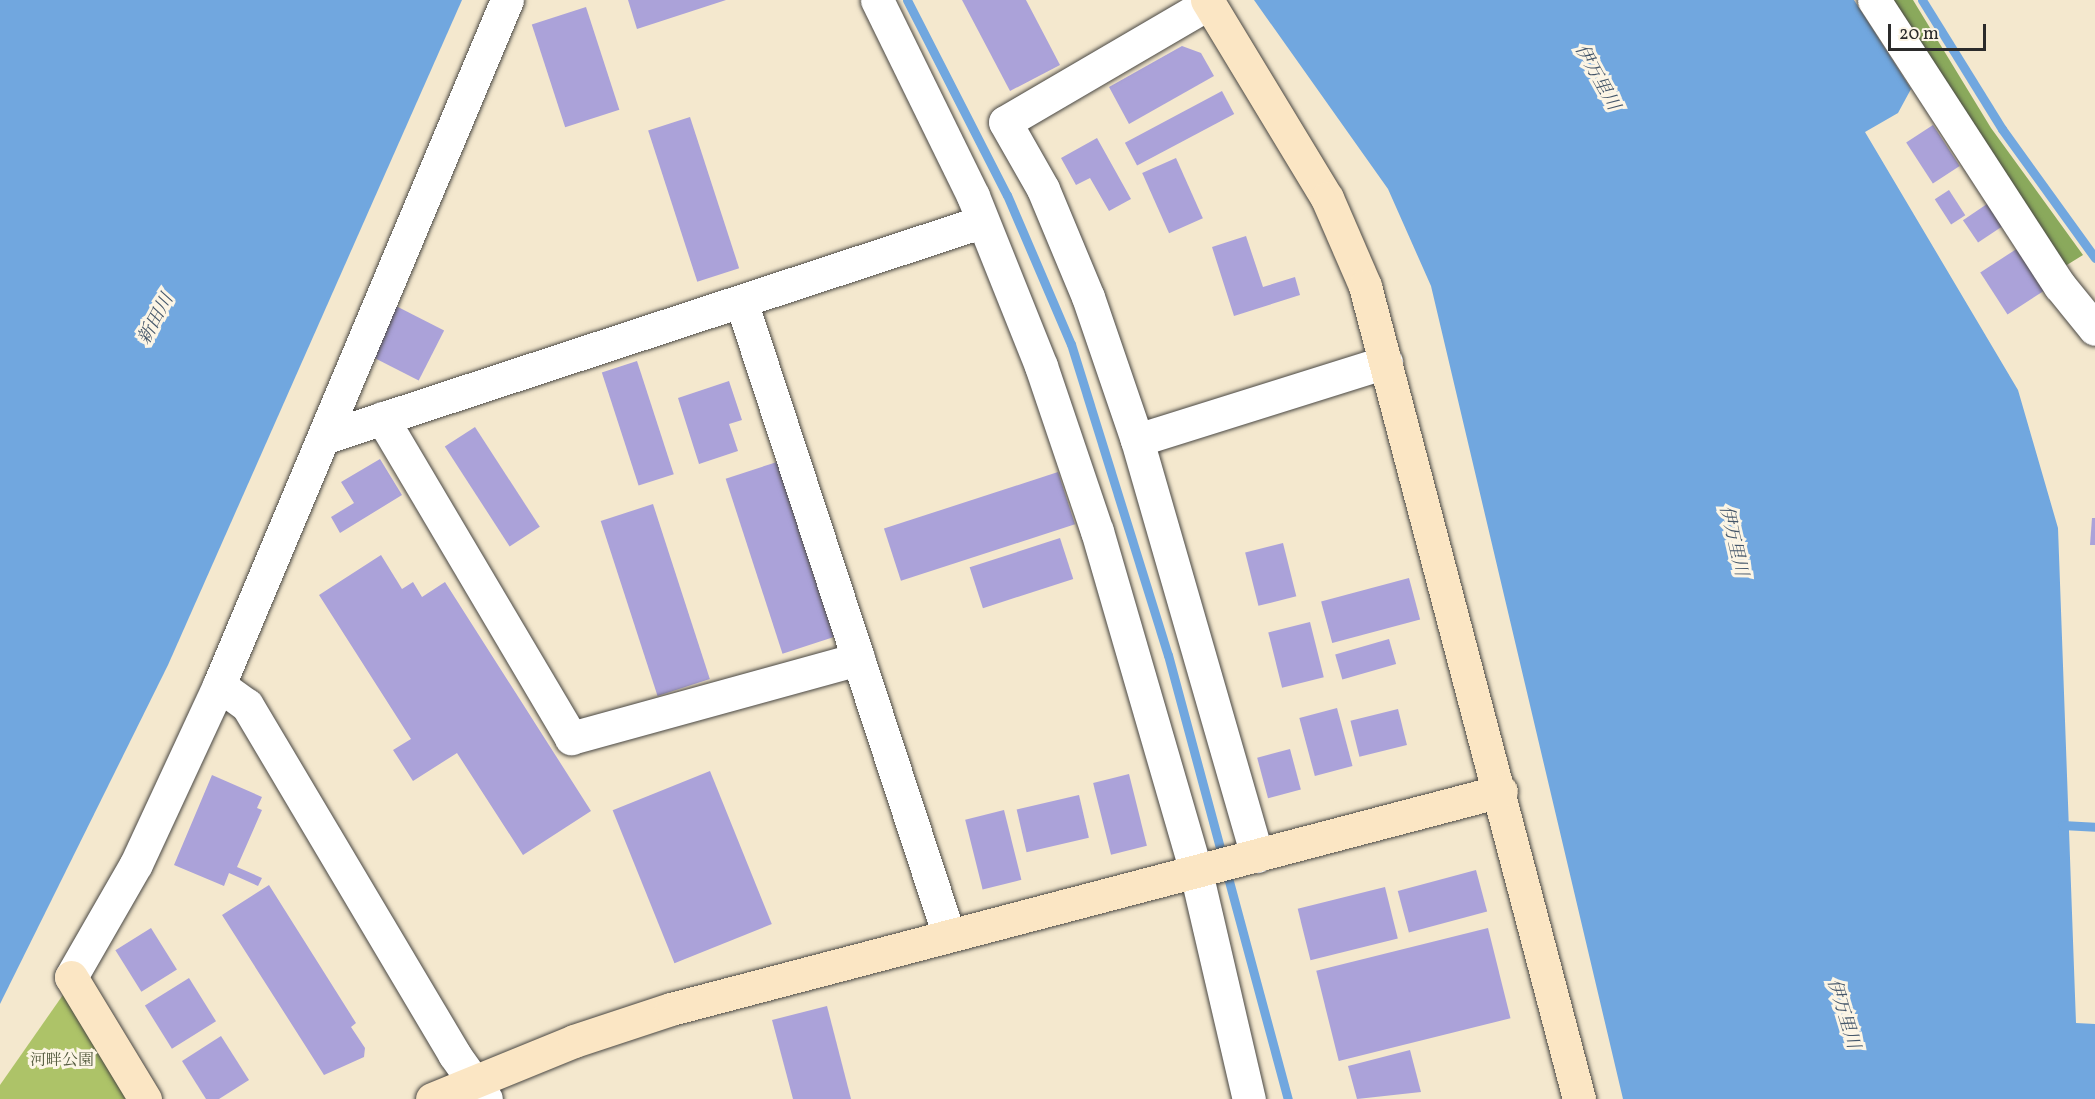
<!DOCTYPE html>
<meta charset="utf-8">
<style>
body{margin:0}
#map{position:relative;width:2095px;height:1099px;overflow:hidden;background:#f4e8ce;font-family:Vollkorn,"Noto Serif JP",serif}
div>[style]{position:absolute}
.green>*{inset:0;background:#adc368}
.forest>*{inset:0;background:#8aa95c}
.water>*{inset:0;background:#71a7df}
.stream>*{height:9px;margin:-4.5px;padding:0 4.5px;transform-origin:4.5px;border-radius:4.5px;background:#71a7df}
.building>*{inset:0;background:#aba2d9;transform-origin:0 0}
.roads{filter:drop-shadow(0 0 2px #494743) drop-shadow(0 0 2px #494743)}
.street>*{height:33px;margin:-16.5px;padding:0 16.5px;transform-origin:16.5px;border-radius:16.5px;background:#fff}
.secondary>*{height:33px;margin:-16.5px;padding:0 16.5px;transform-origin:16.5px;border-radius:16.5px;background:#fbe6c4}
span{translate:-50% -50%;white-space:nowrap;text-align:center;line-height:1.15;-webkit-text-stroke:6px #fcf5e5;paint-order:stroke}
.park-label{font-size:16px;color:#52593d}
.water-label{font-size:18px;color:#44566a;font-style:italic}
.scale{position:absolute;left:1888px;top:24px;width:98px;height:27px;box-sizing:border-box;border:3px solid #2b2b2b;border-top:0;padding-left:8px;font-size:18px;line-height:21px;white-space:nowrap;color:#2b2b2b;-webkit-text-stroke:4px #fcf5e5;paint-order:stroke}
</style>
<div id="map">
<div class="green">
<div style="clip-path:polygon(65px 992px,129px 1099px,0 1099px,0 1085px)"></div>
</div>
<div class="forest">
<div style="clip-path:polygon(1887px 0,1913px 0,1991px 128px,2083px 255px,2062px 268px)"></div>
</div>
<div class="water">
<div style="clip-path:polygon(0 0,462px 0,168px 665px,0 1004px)"></div>
<div style="clip-path:polygon(1254px 0,1854px 0,1911px 89px,1898px 113px,1865px 132px,2018px 390px,2058px 528px,2076px 1023px,2095px 1024px,2095px 1099px,1623px 1099px,1431px 286px,1388px 189px)"></div>
</div>
<div class="stream">
<div style="left:907px;top:0;width:219px;rotate:62.9deg"></div>
<div style="left:1007px;top:195px;width:162px;rotate:66.8deg"></div>
<div style="left:1071px;top:344px;width:326px;rotate:72.7deg"></div>
<div style="left:1168px;top:655px;width:460px;rotate:74.9deg"></div>
<div style="left:1922px;top:0;width:152px;rotate:58.2deg"></div>
<div style="left:2002px;top:129px;width:159px;rotate:54.2deg"></div>
<div style="left:2062px;top:825px;width:33px;rotate:3deg"></div>
</div>
<div class="building">
<div style="clip-path:polygon(628px 0,726px 0,637px 29px)"></div>
<div style="clip-path:polygon(962px 0,1026px 0,1060px 65px,1010px 91px)"></div>
<div style="left:586px;top:7px;width:108px;height:57px;rotate:72deg"></div>
<div style="clip-path:polygon(1182px 46px,1201px 53px,1214px 76px,1129px 124px,1109px 87px)"></div>
<div style="left:1222px;top:91px;width:26px;height:110px;rotate:62deg"></div>
<div style="left:690px;top:117px;width:159px;height:44px;rotate:72deg"></div>
<div style="left:1933px;top:125px;width:49px;height:32px;rotate:57deg"></div>
<div style="clip-path:polygon(1097px 138px,1131px 199px,1109px 211px,1090px 178px,1076px 185px,1061px 158px)"></div>
<div style="left:1176px;top:158px;width:66px;height:37px;rotate:66deg"></div>
<div style="left:1949px;top:190px;width:30px;height:17px;rotate:57deg"></div>
<div style="left:1987px;top:204px;width:27px;height:29px;rotate:56deg"></div>
<div style="clip-path:polygon(1246px 236px,1263px 287px,1295px 277px,1300px 295px,1234px 316px,1212px 247px)"></div>
<div style="left:2018px;top:248px;width:50px;height:45px;rotate:57deg"></div>
<div style="left:396px;top:306px;width:54px;height:56px;rotate:27deg"></div>
<div style="left:637px;top:361px;width:119px;height:37px;rotate:72deg"></div>
<div style="clip-path:polygon(729px 381px,742px 420px,729px 424px,738px 451px,699px 464px,678px 398px)"></div>
<div style="left:475px;top:427px;width:119px;height:36px;rotate:57deg"></div>
<div style="clip-path:polygon(380px 459px,402px 495px,340px 533px,331px 517px,354px 503px,341px 482px)"></div>
<div style="left:777px;top:462px;width:184px;height:54px;rotate:72deg"></div>
<div style="left:1058px;top:472px;width:55px;height:183px;rotate:72deg"></div>
<div style="left:653px;top:504px;width:184px;height:55px;rotate:72deg"></div>
<div style="clip-path:polygon(2092px 518px,2095px 518px,2095px 545px,2090px 545px)"></div>
<div style="left:1060px;top:538px;width:43px;height:95px;rotate:72deg"></div>
<div style="left:1283px;top:543px;width:55px;height:39px;rotate:76deg"></div>
<div style="clip-path:polygon(381px 555px,402px 589px,413px 582px,422px 597px,445px 582px,591px 811px,523px 855px,457px 753px,413px 781px,393px 750px,411px 739px,319px 595px)"></div>
<div style="left:1409px;top:578px;width:43px;height:91px;rotate:75deg"></div>
<div style="left:1310px;top:622px;width:57px;height:43px;rotate:76deg"></div>
<div style="left:1389px;top:639px;width:26px;height:56px;rotate:74deg"></div>
<div style="left:1337px;top:708px;width:60px;height:39px;rotate:75deg"></div>
<div style="left:1398px;top:709px;width:37px;height:49px;rotate:76deg"></div>
<div style="left:1290px;top:749px;width:42px;height:34px;rotate:75deg"></div>
<div style="left:710px;top:771px;width:165px;height:105px;rotate:68deg"></div>
<div style="left:1129px;top:774px;width:74px;height:37px;rotate:76deg"></div>
<div style="clip-path:polygon(212px 775px,262px 797px,257px 808px,262px 810px,237px 867px,262px 878px,258px 886px,229px 873px,224px 886px,174px 865px)"></div>
<div style="left:1079px;top:795px;width:44px;height:64px;rotate:77deg"></div>
<div style="left:1004px;top:810px;width:72px;height:40px;rotate:76deg"></div>
<div style="left:1476px;top:870px;width:43px;height:81px;rotate:75deg"></div>
<div style="clip-path:polygon(269px 885px,356px 1023px,351px 1027px,365px 1048px,364px 1057px,324px 1075px,222px 915px)"></div>
<div style="left:1385px;top:887px;width:53px;height:90px;rotate:76deg"></div>
<div style="left:151px;top:928px;width:49px;height:42px;rotate:58deg"></div>
<div style="left:1488px;top:928px;width:93px;height:177px;rotate:76deg"></div>
<div style="left:189px;top:978px;width:51px;height:52px;rotate:58deg"></div>
<div style="clip-path:polygon(827px 1006px,851px 1099px,793px 1099px,772px 1020px)"></div>
<div style="clip-path:polygon(221px 1036px,249px 1080px,219px 1099px,206px 1099px,182px 1061px)"></div>
<div style="clip-path:polygon(1410px 1050px,1421px 1092px,1357px 1099px,1348px 1066px)"></div>
</div>
<div class="roads">
<div class="street">
<div style="left:877px;top:0;width:218px;rotate:63.9deg"></div>
<div style="left:973px;top:196px;width:183px;rotate:68.2deg"></div>
<div style="left:1041px;top:366px;width:174px;rotate:71.3deg"></div>
<div style="left:1097px;top:531px;width:355px;rotate:73.8deg"></div>
<div style="left:1196px;top:872px;width:233px;rotate:76.9deg"></div>
<div style="left:1874px;top:0;width:341px;rotate:57deg"></div>
<div style="left:2060px;top:286px;width:55px;rotate:50.9deg"></div>
<div style="left:1209px;top:3px;width:236px;rotate:149.7deg"></div>
<div style="left:1005px;top:122px;width:77px;rotate:60.4deg"></div>
<div style="left:1043px;top:189px;width:117px;rotate:67.4deg"></div>
<div style="left:1088px;top:297px;width:151px;rotate:71.1deg"></div>
<div style="left:1137px;top:440px;width:433px;rotate:73.9deg"></div>
<div style="left:741px;top:301px;width:668px;rotate:71.86deg"></div>
<div style="left:382px;top:418px;width:372px;rotate:59.4deg"></div>
<div style="left:571px;top:738px;width:298px;rotate:-15.4deg"></div>
<div style="left:326px;top:437px;width:689px;rotate:-18.17deg"></div>
<div style="left:1137px;top:440px;width:261px;rotate:-17.4deg"></div>
<div style="left:219px;top:685px;width:34px;rotate:36deg"></div>
<div style="left:247px;top:705px;width:406px;rotate:59.3deg"></div>
<div style="left:454px;top:1054px;width:55px;rotate:54.6deg"></div>
<div style="left:71px;top:977px;width:130px;rotate:-60.1deg"></div>
<div style="left:136px;top:864px;width:197px;rotate:-65.1deg"></div>
<div style="left:219px;top:685px;width:743px;rotate:-67.2deg"></div>
</div>
<div class="secondary">
<div style="left:1207px;top:0;width:232px;rotate:58.8deg"></div>
<div style="left:1327px;top:198px;width:96px;rotate:66.6deg"></div>
<div style="left:1365px;top:286px;width:841px;rotate:75.25deg"></div>
<div style="left:71px;top:977px;width:143px;rotate:58.8deg"></div>
<div style="left:432px;top:1099px;width:153px;rotate:-22.2deg"></div>
<div style="left:574px;top:1041px;width:102px;rotate:-18.3deg"></div>
<div style="left:671px;top:1009px;width:858px;rotate:-14.72deg"></div>
</div>
</div>
<div class="park-label">
<span style="left:62px;top:1061px">河畔公園</span>
</div>
<div class="water-label">
<span style="left:1596px;top:78px;rotate:61deg">伊万里川</span>
<span style="left:157px;top:320px;rotate:-62deg">新田川</span>
<span style="left:1732px;top:541px;rotate:77deg">伊万里川</span>
<span style="left:1842px;top:1014px;rotate:73deg">伊万里川</span>
</div>
<div class="scale">20 m</div>
</div>
